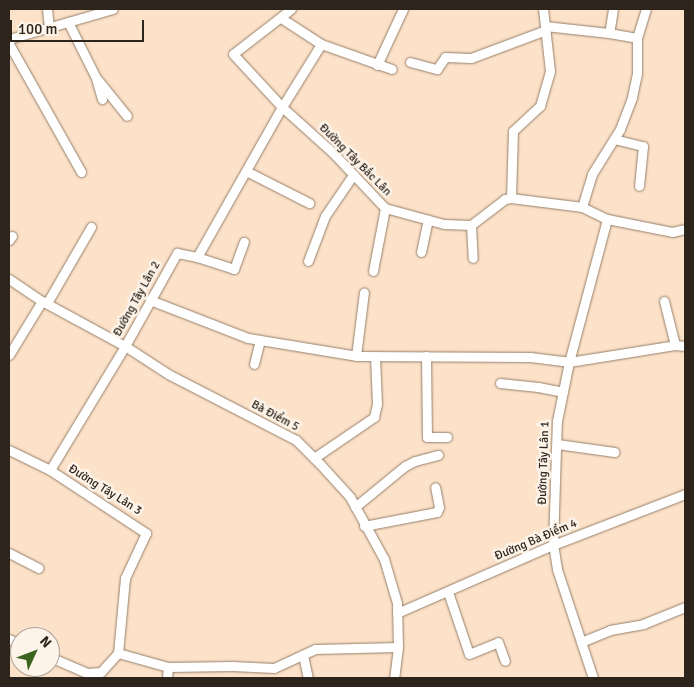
<!DOCTYPE html>
<meta charset="utf-8">
<style>
body{margin:0}
#map{position:relative;width:694px;height:687px;overflow:hidden;background:#fce2c9;font-family:Signika,sans-serif}
div>[style]{position:absolute}
.roads{filter:drop-shadow(0 0 1px #967f68) drop-shadow(0 0 1px #967f68)}
.street>*{height:9px;margin:-4.5px;padding:0 4.5px;transform-origin:4.5px;border-radius:4.5px;background:#fff}
span{translate:-50% -50%;white-space:nowrap;text-align:center;line-height:1.15;-webkit-text-stroke:5px #fdf3e9;paint-order:stroke}
.street-label{font-size:12px;color:#2d241b}
.frame{position:absolute;inset:0;border:10px solid #2d241b;pointer-events:none}
.north{position:absolute;left:10px;top:627px;width:50px;height:50px;box-sizing:border-box;background:#fdf3e9;border:1px solid #aaa097;border-radius:50%;rotate:47deg;font-size:14px;font-weight:700;line-height:20px;text-align:center;color:#2d241b}
.north::after{content:'';display:block;margin:auto;width:18px;height:22px;background:#3c631e;clip-path:polygon(50% 0,100% 100%,50% 72%,0 100%)}
.scale{position:absolute;left:10px;top:20px;width:134px;height:22px;box-sizing:border-box;border:2px solid #2d241b;border-top:0;padding-left:6px;font-size:15px;line-height:18px;white-space:nowrap;color:#2d241b;-webkit-text-stroke:4px #fdf3e9;paint-order:stroke}
</style>
<div id="map">
<div class="roads">
<div class="street">
<div style="left:47px;top:9px;width:18px;rotate:84deg"></div>
<div style="left:291px;top:9px;width:73px;rotate:142.2deg"></div>
<div style="left:233px;top:54px;width:72px;rotate:47.2deg"></div>
<div style="left:282px;top:107px;width:69px;rotate:42deg"></div>
<div style="left:333px;top:153px;width:76px;rotate:46.6deg"></div>
<div style="left:385px;top:208px;width:61px;rotate:15.2deg"></div>
<div style="left:444px;top:224px;width:27px;rotate:2deg"></div>
<div style="left:471px;top:225px;width:43px;rotate:-37.4deg"></div>
<div style="left:505px;top:199px;width:6px;rotate:-9deg"></div>
<div style="left:511px;top:198px;width:72px;rotate:7.2deg"></div>
<div style="left:582px;top:207px;width:28px;rotate:26deg"></div>
<div style="left:607px;top:219px;width:66px;rotate:11.3deg"></div>
<div style="left:672px;top:232px;width:13px;rotate:-13deg"></div>
<div style="left:613px;top:9px;width:24px;rotate:99deg"></div>
<div style="left:609px;top:33px;width:28px;rotate:10deg"></div>
<div style="left:281px;top:18px;width:48px;rotate:33deg"></div>
<div style="left:321px;top:44px;width:75px;rotate:19.4deg"></div>
<div style="left:68px;top:22px;width:63px;rotate:63.4deg"></div>
<div style="left:96px;top:78px;width:22px;rotate:74deg"></div>
<div style="left:545px;top:26px;width:64px;rotate:6.2deg"></div>
<div style="left:9px;top:39px;width:108px;rotate:-16.1deg"></div>
<div style="left:9px;top:44px;width:147px;rotate:60.6deg"></div>
<div style="left:410px;top:62px;width:28px;rotate:15deg"></div>
<div style="left:437px;top:69px;width:14px;rotate:-56deg"></div>
<div style="left:445px;top:57px;width:26px;rotate:2deg"></div>
<div style="left:471px;top:58px;width:80px;rotate:-20.5deg"></div>
<div style="left:377px;top:65px;width:62px;rotate:-65.1deg"></div>
<div style="left:98px;top:80px;width:46px;rotate:51.1deg"></div>
<div style="left:614px;top:139px;width:30px;rotate:14deg"></div>
<div style="left:643px;top:146px;width:40px;rotate:95.7deg"></div>
<div style="left:246px;top:171px;width:71px;rotate:26.9deg"></div>
<div style="left:511px;top:198px;width:67px;rotate:-88.3deg"></div>
<div style="left:513px;top:131px;width:37px;rotate:-43deg"></div>
<div style="left:540px;top:106px;width:36px;rotate:-74deg"></div>
<div style="left:550px;top:71px;width:62px;rotate:-96.4deg"></div>
<div style="left:582px;top:207px;width:34px;rotate:-73deg"></div>
<div style="left:592px;top:174px;width:53px;rotate:-58.1deg"></div>
<div style="left:620px;top:129px;width:34px;rotate:-69deg"></div>
<div style="left:632px;top:97px;width:25px;rotate:-78deg"></div>
<div style="left:637px;top:73px;width:35px;rotate:-90deg"></div>
<div style="left:637px;top:38px;width:30px;rotate:-73deg"></div>
<div style="left:471px;top:225px;width:33px;rotate:87deg"></div>
<div style="left:9px;top:240px;width:5px;rotate:-53deg"></div>
<div style="left:421px;top:252px;width:33px;rotate:-78deg"></div>
<div style="left:197px;top:257px;width:39px;rotate:18deg"></div>
<div style="left:234px;top:269px;width:29px;rotate:-70deg"></div>
<div style="left:308px;top:261px;width:48px;rotate:-69.3deg"></div>
<div style="left:325px;top:216px;width:50px;rotate:-55.7deg"></div>
<div style="left:373px;top:271px;width:64px;rotate:-79.2deg"></div>
<div style="left:9px;top:279px;width:40px;rotate:34deg"></div>
<div style="left:42px;top:301px;width:94px;rotate:28.5deg"></div>
<div style="left:125px;top:346px;width:51px;rotate:33.1deg"></div>
<div style="left:168px;top:374px;width:144px;rotate:27.3deg"></div>
<div style="left:296px;top:440px;width:34px;rotate:45deg"></div>
<div style="left:320px;top:464px;width:45px;rotate:47.7deg"></div>
<div style="left:350px;top:497px;width:71px;rotate:61.3deg"></div>
<div style="left:384px;top:559px;width:46px;rotate:73.5deg"></div>
<div style="left:397px;top:603px;width:44px;rotate:88.7deg"></div>
<div style="left:398px;top:647px;width:31px;rotate:97deg"></div>
<div style="left:150px;top:300px;width:105px;rotate:21.2deg"></div>
<div style="left:248px;top:338px;width:111px;rotate:9.3deg"></div>
<div style="left:358px;top:356px;width:172px;rotate:0.3deg"></div>
<div style="left:530px;top:357px;width:39px;rotate:7deg"></div>
<div style="left:569px;top:362px;width:107px;rotate:-9.1deg"></div>
<div style="left:675px;top:345px;width:10px;rotate:6deg"></div>
<div style="left:664px;top:301px;width:45px;rotate:76deg"></div>
<div style="left:47px;top:303px;width:88px;rotate:-59.9deg"></div>
<div style="left:9px;top:355px;width:63px;rotate:-58.6deg"></div>
<div style="left:356px;top:356px;width:64px;rotate:-82.9deg"></div>
<div style="left:426px;top:356px;width:81px;rotate:89.3deg"></div>
<div style="left:427px;top:437px;width:20px"></div>
<div style="left:254px;top:364px;width:25px;rotate:-76deg"></div>
<div style="left:500px;top:383px;width:38px;rotate:6deg"></div>
<div style="left:538px;top:387px;width:25px;rotate:11deg"></div>
<div style="left:557px;top:444px;width:58px;rotate:8deg"></div>
<div style="left:9px;top:450px;width:46px;rotate:26deg"></div>
<div style="left:50px;top:470px;width:115px;rotate:33.3deg"></div>
<div style="left:146px;top:533px;width:50px;rotate:115deg"></div>
<div style="left:125px;top:578px;width:75px;rotate:95.3deg"></div>
<div style="left:118px;top:653px;width:25px;rotate:132deg"></div>
<div style="left:101px;top:672px;width:14px;rotate:176deg"></div>
<div style="left:87px;top:673px;width:40px;rotate:-156.6deg"></div>
<div style="left:314px;top:458px;width:73px;rotate:-34.3deg"></div>
<div style="left:374px;top:417px;width:13px;rotate:-77deg"></div>
<div style="left:377px;top:404px;width:48px;rotate:-92.4deg"></div>
<div style="left:50px;top:470px;width:145px;rotate:-58.8deg"></div>
<div style="left:125px;top:346px;width:107px;rotate:-60.8deg"></div>
<div style="left:177px;top:253px;width:20px;rotate:11deg"></div>
<div style="left:197px;top:257px;width:172px;rotate:-60.5deg"></div>
<div style="left:282px;top:107px;width:74px;rotate:-58.2deg"></div>
<div style="left:355px;top:507px;width:65px;rotate:-39.4deg"></div>
<div style="left:405px;top:466px;width:11px;rotate:-27deg"></div>
<div style="left:415px;top:461px;width:24px;rotate:-15deg"></div>
<div style="left:364px;top:526px;width:74px;rotate:-10.9deg"></div>
<div style="left:437px;top:512px;width:5px;rotate:-68deg"></div>
<div style="left:439px;top:507px;width:20px;rotate:-101deg"></div>
<div style="left:9px;top:553px;width:33px;rotate:27deg"></div>
<div style="left:448px;top:592px;width:65px;rotate:71.3deg"></div>
<div style="left:469px;top:654px;width:31px;rotate:-22deg"></div>
<div style="left:498px;top:642px;width:20px;rotate:70deg"></div>
<div style="left:397px;top:613px;width:170px;rotate:-23.6deg"></div>
<div style="left:553px;top:545px;width:142px;rotate:-21.1deg"></div>
<div style="left:9px;top:639px;width:12px;rotate:24deg"></div>
<div style="left:581px;top:642px;width:31px;rotate:-22deg"></div>
<div style="left:610px;top:630px;width:34px;rotate:-10deg"></div>
<div style="left:643px;top:624px;width:45px;rotate:-22deg"></div>
<div style="left:118px;top:653px;width:52px;rotate:15.6deg"></div>
<div style="left:168px;top:667px;width:64px;rotate:-0.9deg"></div>
<div style="left:232px;top:666px;width:42px;rotate:2.7deg"></div>
<div style="left:274px;top:668px;width:45px;rotate:-24.9deg"></div>
<div style="left:315px;top:649px;width:83px;rotate:-1.4deg"></div>
<div style="left:303px;top:655px;width:24px;rotate:78deg"></div>
<div style="left:167px;top:678px;width:11px;rotate:-85deg"></div>
<div style="left:593px;top:678px;width:115px;rotate:-108.3deg"></div>
<div style="left:557px;top:569px;width:24px;rotate:-99deg"></div>
<div style="left:553px;top:545px;width:124px;rotate:-88.2deg"></div>
<div style="left:557px;top:421px;width:60px;rotate:-78.5deg"></div>
<div style="left:569px;top:362px;width:148px;rotate:-75.1deg"></div>
</div>
</div>
<div class="street-label">
<span style="left:355px;top:160px;rotate:45deg">Đường Tây Bắc Lân</span>
<span style="left:137px;top:299px;rotate:-61deg">Đường Tây Lân 2</span>
<span style="left:275px;top:416px;rotate:28deg">Bà Điểm 5</span>
<span style="left:544px;top:463px;rotate:-88deg">Đường Tây Lân 1</span>
<span style="left:105px;top:490px;rotate:32deg">Đường Tây Lân 3</span>
<span style="left:536px;top:540px;rotate:-23deg">Đường Bà Điểm 4</span>
</div>
<div class="frame"></div>
<div class="north">N</div>
<div class="scale">100 m</div>
</div>
